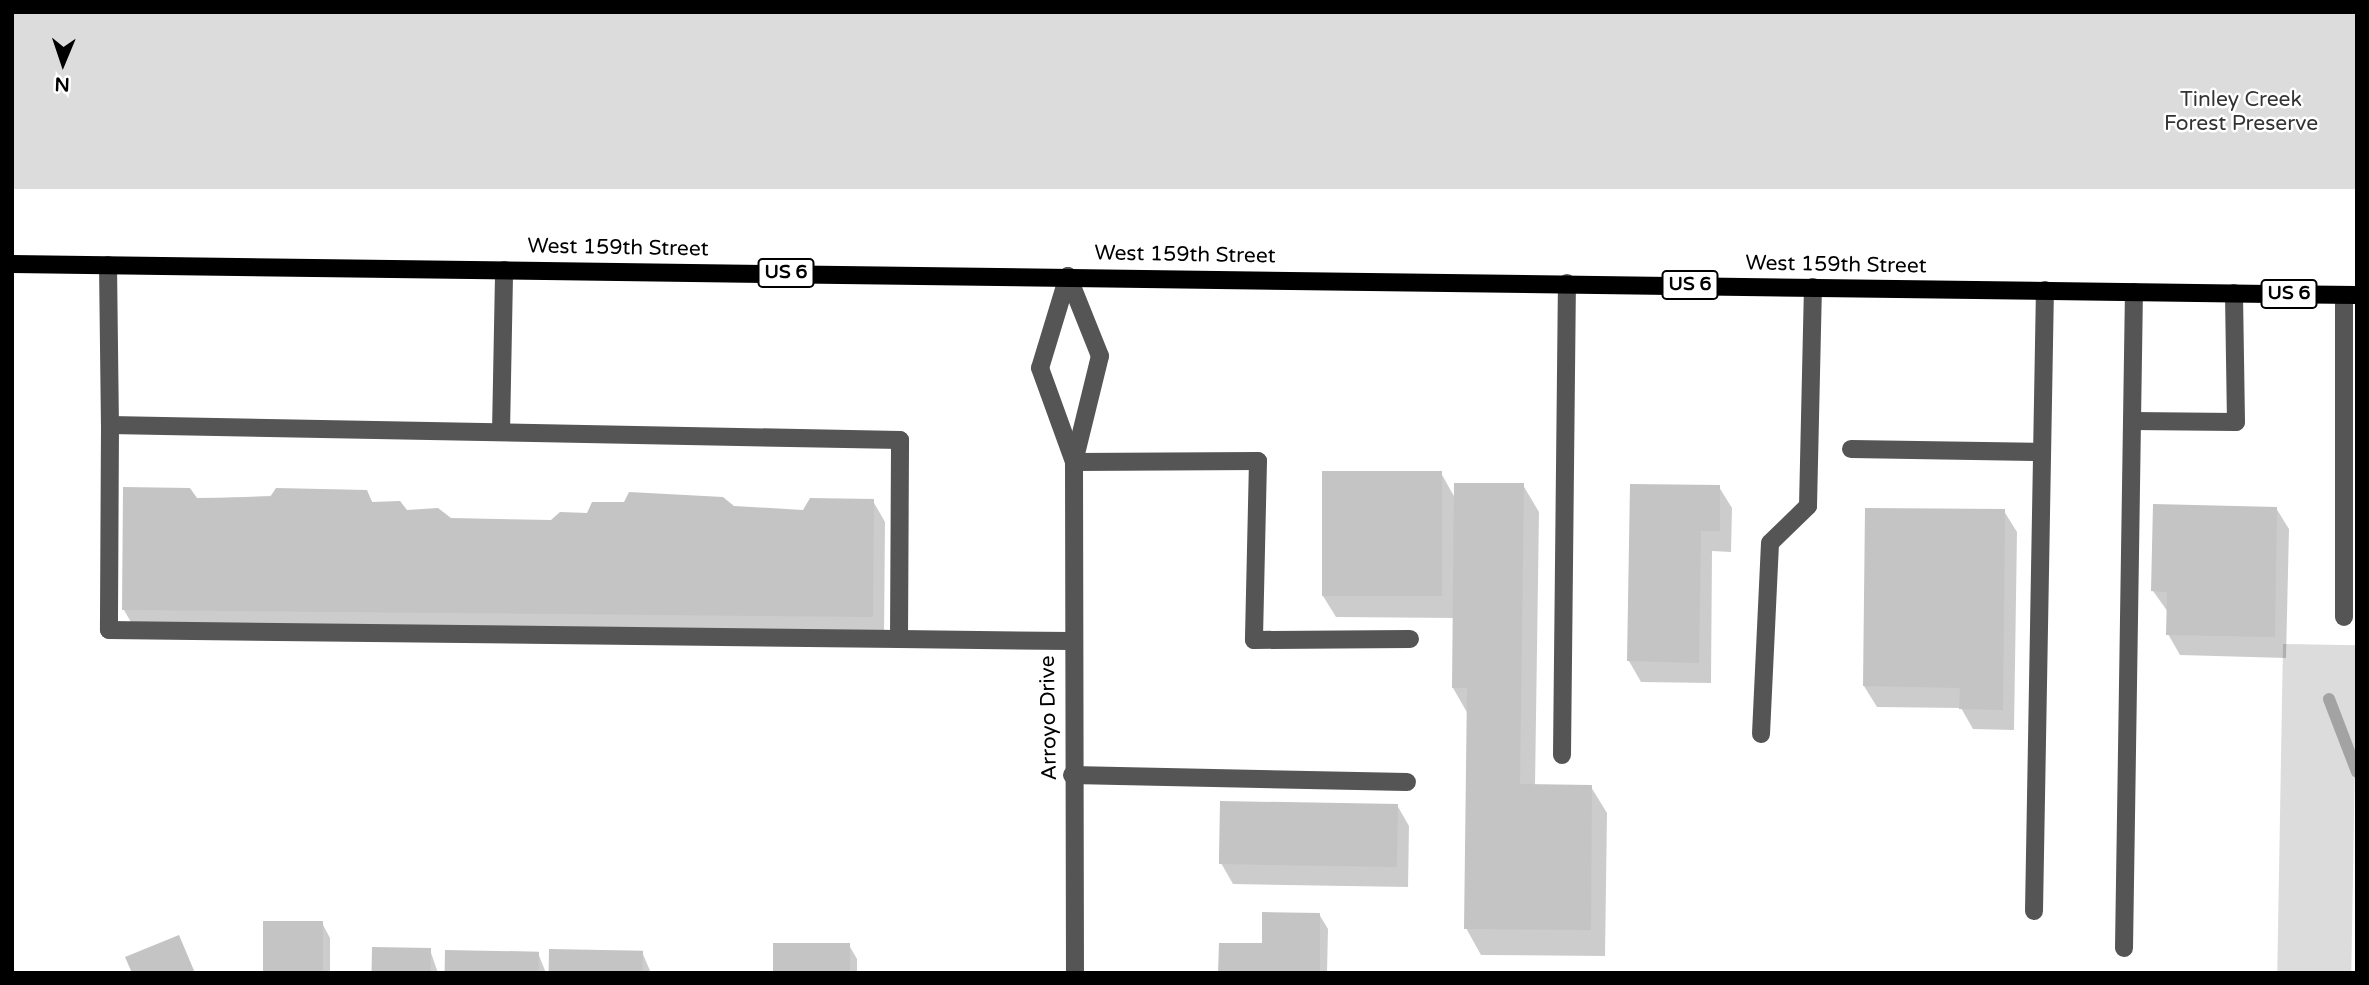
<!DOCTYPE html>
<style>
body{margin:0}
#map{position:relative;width:2369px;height:985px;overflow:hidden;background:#fff;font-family:"Varela Round",sans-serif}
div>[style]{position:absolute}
.green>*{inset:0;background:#dcdcdc;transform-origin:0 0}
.shadow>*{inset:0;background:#0003}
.stream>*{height:12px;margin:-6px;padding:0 6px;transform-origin:6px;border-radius:6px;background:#a3a3a3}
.building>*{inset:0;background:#c4c4c4;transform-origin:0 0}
.minor>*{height:18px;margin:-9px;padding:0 9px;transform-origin:9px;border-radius:9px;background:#555}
.major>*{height:18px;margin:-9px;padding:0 9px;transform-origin:9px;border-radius:9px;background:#000}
span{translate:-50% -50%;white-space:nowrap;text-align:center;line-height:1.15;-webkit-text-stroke:5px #fff;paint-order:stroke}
.shield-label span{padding:2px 5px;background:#fff;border:2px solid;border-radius:5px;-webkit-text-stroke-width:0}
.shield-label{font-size:19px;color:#000;font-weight:700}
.park-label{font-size:21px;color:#333}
.street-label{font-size:21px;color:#000}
.frame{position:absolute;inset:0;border:14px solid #000;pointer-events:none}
.north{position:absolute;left:28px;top:28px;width:70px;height:70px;-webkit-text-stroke:5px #fff;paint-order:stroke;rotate:182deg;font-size:19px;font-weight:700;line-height:28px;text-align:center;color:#000}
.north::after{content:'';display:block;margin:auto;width:24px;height:32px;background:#000;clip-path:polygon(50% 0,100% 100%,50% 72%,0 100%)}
</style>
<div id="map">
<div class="green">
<div style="left:12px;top:12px;width:2345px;height:177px"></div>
<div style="left:2283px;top:644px;width:74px;height:329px;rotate:1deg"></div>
</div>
<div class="shadow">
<div style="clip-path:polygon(1441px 473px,1455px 498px,1523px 485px,1539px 512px,1535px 786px,1591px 787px,1607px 813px,1605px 956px,1481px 955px,1466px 928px,1468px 714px,1453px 688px,1454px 618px,1336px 617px,1323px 596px)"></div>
<div style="clip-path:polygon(1719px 487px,1732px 508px,1731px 552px,1712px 551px,1711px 683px,1641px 682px,1629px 661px)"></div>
<div style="clip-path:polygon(366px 492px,373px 503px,450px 520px,552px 522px,733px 508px,804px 512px,873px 501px,885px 522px,884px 638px,136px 631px,124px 610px,196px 499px)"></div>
<div style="clip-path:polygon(2276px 508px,2289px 529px,2286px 658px,2180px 655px,2168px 634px,2168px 612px,2153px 591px)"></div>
<div style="clip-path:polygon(1867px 509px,2004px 511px,2017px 532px,2014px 730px,1973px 729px,1961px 708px,1877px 707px,1864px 686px)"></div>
<div style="clip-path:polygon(1397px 805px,1409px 826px,1408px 887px,1233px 884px,1221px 863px)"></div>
<div style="clip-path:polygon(1319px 914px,1328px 929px,1327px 973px,1220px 973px)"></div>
<div style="clip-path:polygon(322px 923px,330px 938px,330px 973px,264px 973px)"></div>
<div style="clip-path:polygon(849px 945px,857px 959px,857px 973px,775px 973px)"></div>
<div style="clip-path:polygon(430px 950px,438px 973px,373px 973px)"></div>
<div style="clip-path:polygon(642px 952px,651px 973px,551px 973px)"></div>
<div style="clip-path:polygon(538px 953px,546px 973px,446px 973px)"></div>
</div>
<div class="stream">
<div style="left:2329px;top:699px;width:78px;rotate:69deg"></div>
</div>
<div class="building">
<div style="left:1322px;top:471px;width:120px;height:125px"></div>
<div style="clip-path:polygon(1454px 483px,1524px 483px,1520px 784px,1592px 785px,1591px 930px,1464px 929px,1467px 688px,1452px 688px)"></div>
<div style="clip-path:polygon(1630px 484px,1720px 485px,1720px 531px,1701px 531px,1699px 663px,1627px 661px)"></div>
<div style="clip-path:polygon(123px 487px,190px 488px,197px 498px,270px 497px,276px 488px,367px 490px,372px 502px,400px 501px,407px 510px,438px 508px,451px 518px,551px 520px,560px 512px,587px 513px,592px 502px,624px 502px,629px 492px,723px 497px,734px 506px,803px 510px,810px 498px,874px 499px,873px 617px,122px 610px)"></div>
<div style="clip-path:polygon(2153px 504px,2277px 507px,2275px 637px,2166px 635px,2167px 592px,2151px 591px)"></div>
<div style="clip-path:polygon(1865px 508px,2005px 509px,2003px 710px,1959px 709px,1960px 688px,1863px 686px)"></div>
<div style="left:1220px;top:801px;width:178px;height:63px;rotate:1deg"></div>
<div style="clip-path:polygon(1262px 912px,1320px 913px,1320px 973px,1218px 973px,1219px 943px,1262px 943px)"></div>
<div style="left:263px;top:921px;width:60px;height:52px"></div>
<div style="clip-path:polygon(179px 935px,195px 973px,132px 973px,125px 957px)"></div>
<div style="left:850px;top:943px;width:30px;height:77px;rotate:90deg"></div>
<div style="left:372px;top:947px;width:59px;height:26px;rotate:1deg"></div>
<div style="left:549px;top:949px;width:94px;height:24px;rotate:1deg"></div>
<div style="left:445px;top:950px;width:94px;height:23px;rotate:1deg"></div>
</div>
<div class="minor">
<div style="left:108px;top:265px;width:160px;rotate:89.3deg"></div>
<div style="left:1068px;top:276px;width:86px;rotate:68.2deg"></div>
<div style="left:1100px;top:356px;width:109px;rotate:103.8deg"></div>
<div style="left:1074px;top:462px;width:511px;rotate:89.89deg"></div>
<div style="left:1068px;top:276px;width:96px;rotate:106.9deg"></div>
<div style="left:1040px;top:368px;width:100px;rotate:70.1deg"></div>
<div style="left:2132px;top:421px;width:104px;rotate:0.6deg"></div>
<div style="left:2236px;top:422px;width:129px;rotate:-90.9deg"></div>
<div style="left:501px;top:432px;width:162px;rotate:-88.9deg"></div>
<div style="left:1851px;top:449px;width:191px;rotate:0.9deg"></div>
<div style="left:1074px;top:462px;width:184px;rotate:-0.3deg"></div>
<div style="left:1258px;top:461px;width:179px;rotate:91.3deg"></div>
<div style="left:1254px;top:640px;width:156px;rotate:-0.4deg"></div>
<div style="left:2344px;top:617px;width:322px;rotate:-90deg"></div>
<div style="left:899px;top:639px;width:199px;rotate:-89.7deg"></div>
<div style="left:900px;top:440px;width:790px;rotate:-178.91deg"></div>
<div style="left:110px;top:425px;width:205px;rotate:90.3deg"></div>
<div style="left:109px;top:630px;width:790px;rotate:0.65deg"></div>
<div style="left:899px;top:639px;width:172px;rotate:0.7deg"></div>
<div style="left:1761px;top:734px;width:191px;rotate:-87.3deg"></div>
<div style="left:1770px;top:543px;width:53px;rotate:-44.2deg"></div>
<div style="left:1808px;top:506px;width:219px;rotate:-88.7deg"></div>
<div style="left:1562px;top:755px;width:472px;rotate:-89.4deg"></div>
<div style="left:1072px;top:775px;width:335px;rotate:1.2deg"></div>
<div style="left:2034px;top:911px;width:621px;rotate:-88.99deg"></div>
<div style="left:2124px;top:948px;width:656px;rotate:-89.13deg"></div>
</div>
<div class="major">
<div style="left:12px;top:264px;width:2345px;rotate:0.76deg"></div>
</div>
<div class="shield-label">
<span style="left:786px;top:273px">US 6</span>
<span style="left:1690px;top:285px">US 6</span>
<span style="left:2289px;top:294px">US 6</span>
</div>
<div class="park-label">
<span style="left:2241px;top:112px">Tinley Creek<br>Forest Preserve</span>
</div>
<div class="street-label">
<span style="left:618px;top:248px;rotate:1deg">West 159th Street</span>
<span style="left:1185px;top:255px;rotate:1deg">West 159th Street</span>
<span style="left:1836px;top:265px;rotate:1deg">West 159th Street</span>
<span style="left:1049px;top:718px;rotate:-91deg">Arroyo Drive</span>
</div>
<div class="frame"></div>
<div class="north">N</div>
</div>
